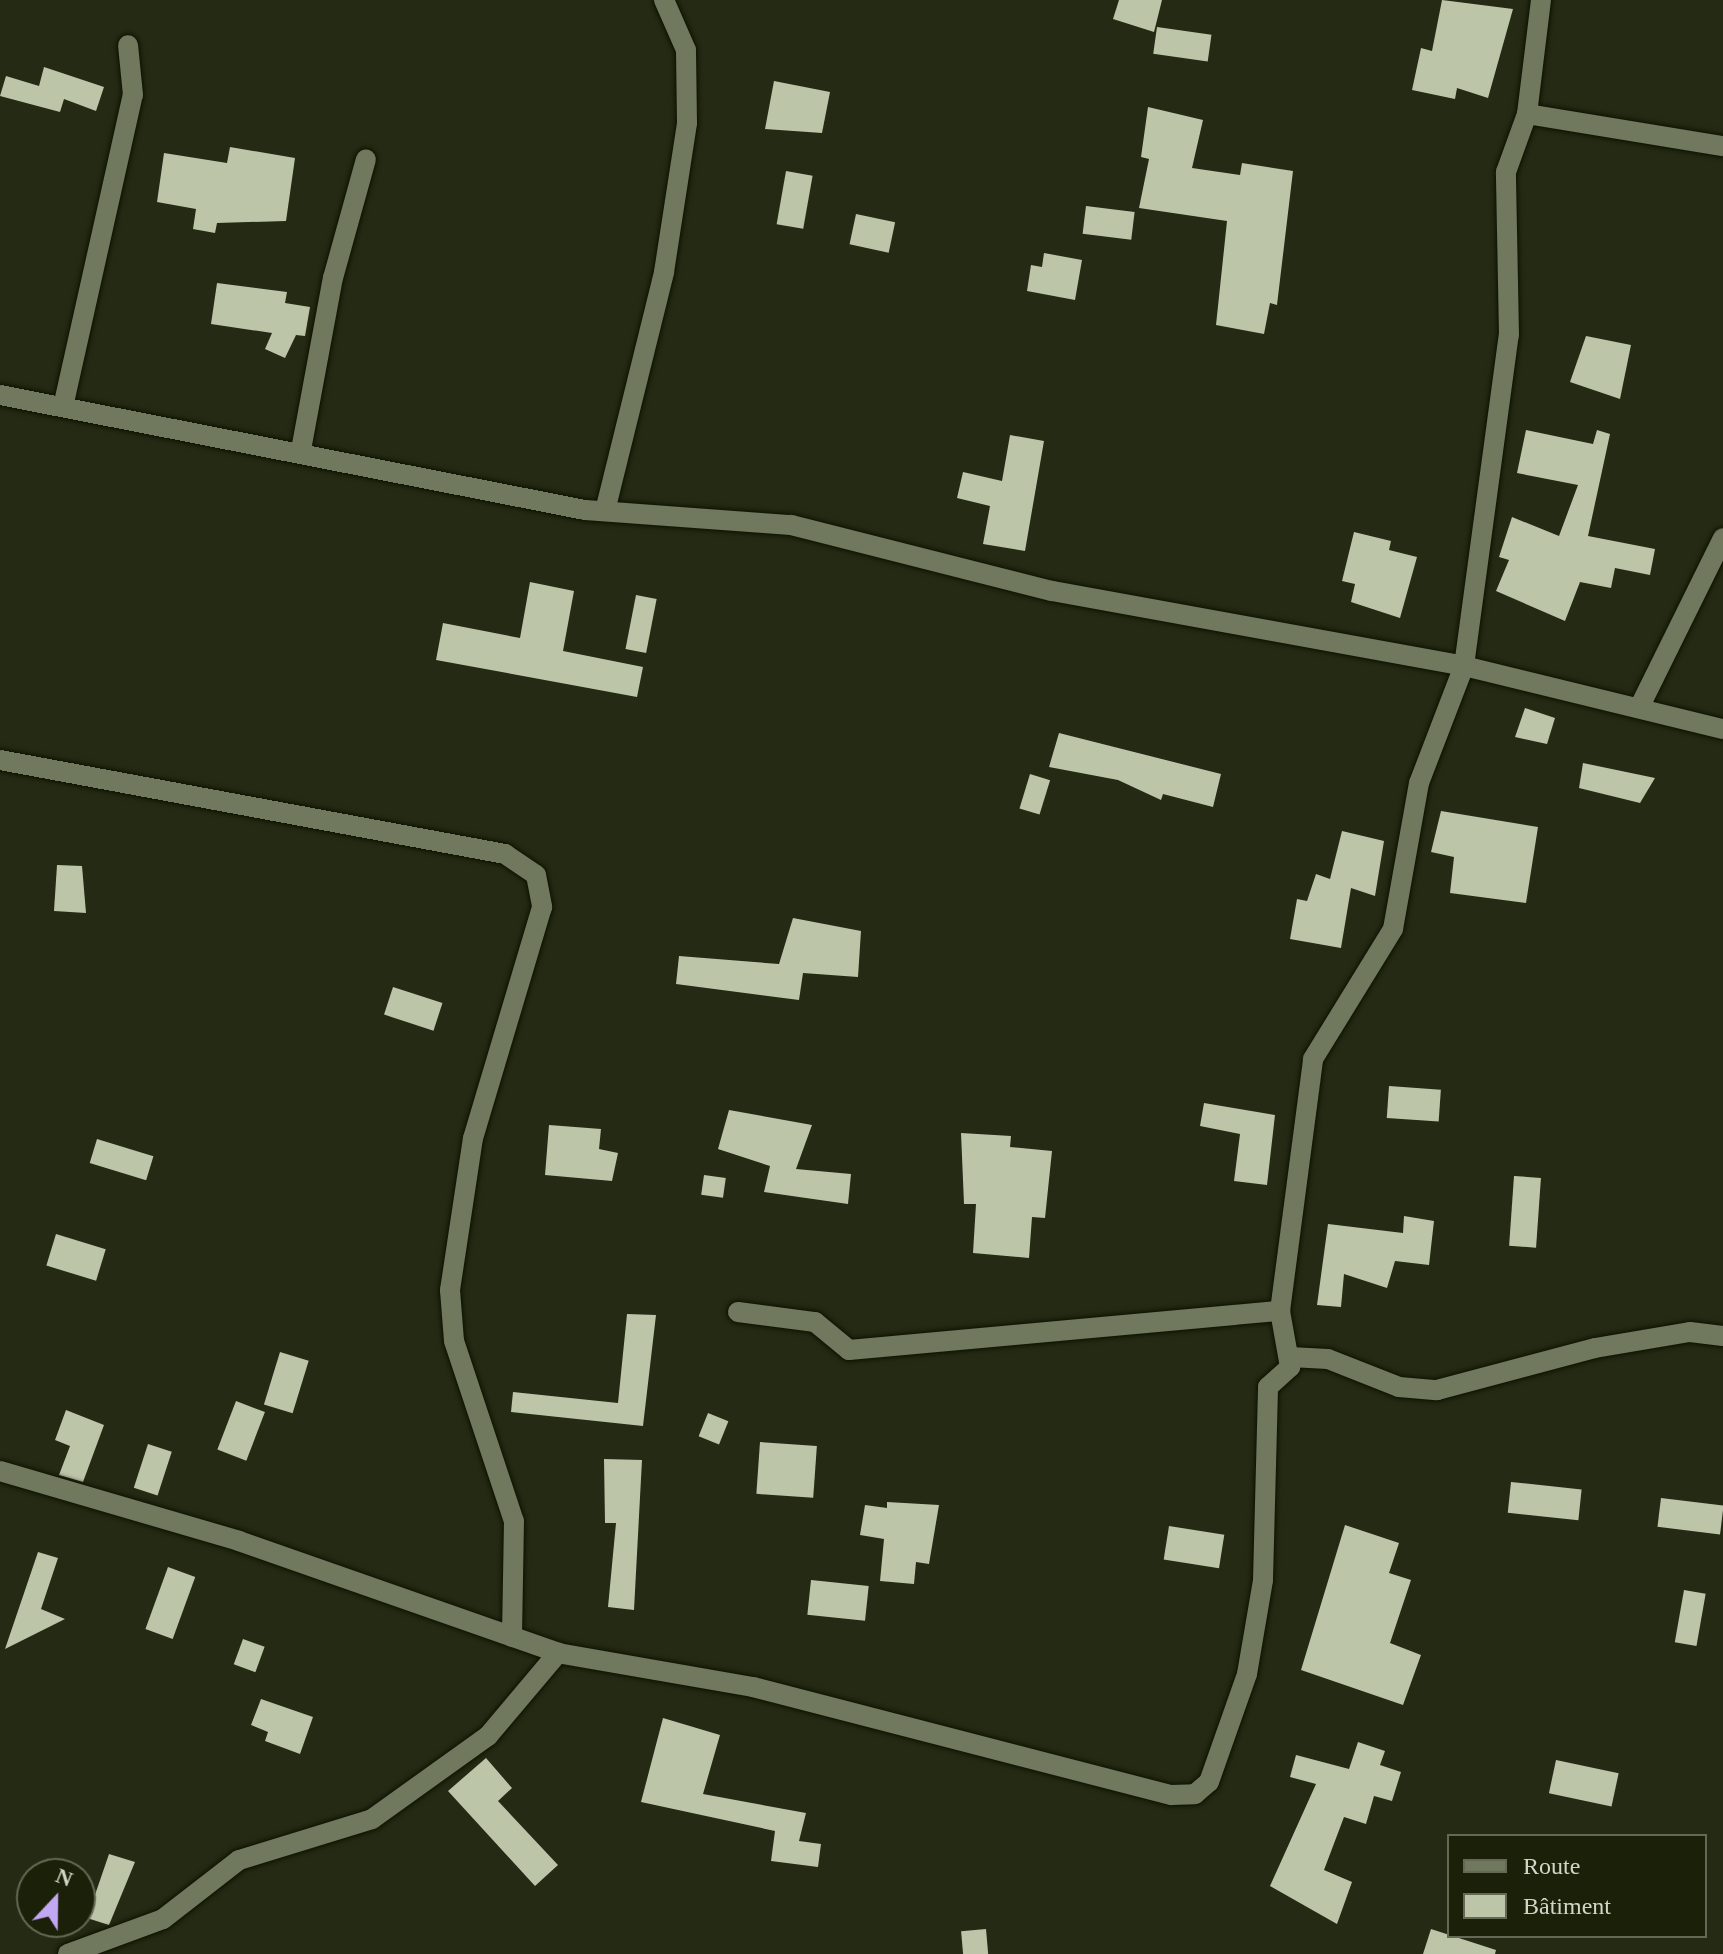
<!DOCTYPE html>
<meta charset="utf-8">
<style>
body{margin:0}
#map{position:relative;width:1723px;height:1954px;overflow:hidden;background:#242a13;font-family:Georgia,serif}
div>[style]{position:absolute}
.building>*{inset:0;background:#bdc5a9;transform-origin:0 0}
.roads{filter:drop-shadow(0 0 2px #0d1201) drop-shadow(0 0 2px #0d1201)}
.minor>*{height:20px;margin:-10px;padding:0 10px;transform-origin:10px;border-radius:10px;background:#70785e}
span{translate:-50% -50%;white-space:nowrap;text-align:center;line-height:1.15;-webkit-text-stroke:8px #1b2009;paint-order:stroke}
.legend{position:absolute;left:1447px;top:1834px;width:260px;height:104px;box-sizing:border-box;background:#1b2009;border:2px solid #646955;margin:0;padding:10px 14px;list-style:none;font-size:24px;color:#d2d6c8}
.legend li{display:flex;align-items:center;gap:16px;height:40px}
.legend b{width:40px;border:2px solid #646955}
.north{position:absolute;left:16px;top:1858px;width:80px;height:80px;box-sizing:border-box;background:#1b2009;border:2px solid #646955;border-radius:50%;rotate:22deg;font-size:22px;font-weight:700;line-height:32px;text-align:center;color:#d2d6c8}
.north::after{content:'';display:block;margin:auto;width:28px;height:36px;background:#c2a7f2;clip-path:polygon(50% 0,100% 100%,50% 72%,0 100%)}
</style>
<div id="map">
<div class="building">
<div style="clip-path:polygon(1119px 0,1162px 0,1154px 32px,1113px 19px)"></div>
<div style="clip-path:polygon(1442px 0,1513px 9px,1488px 98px,1457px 88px,1455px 99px,1412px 90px,1421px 48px,1432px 51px)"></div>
<div style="left:1157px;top:27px;width:55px;height:27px;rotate:8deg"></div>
<div style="clip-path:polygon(44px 67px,104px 87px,96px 111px,64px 99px,60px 112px,0 96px,6px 76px,39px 86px)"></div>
<div style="clip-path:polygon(774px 81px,830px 92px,822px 133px,765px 129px)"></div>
<div style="clip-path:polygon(1148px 107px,1203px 120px,1192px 168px,1240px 175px,1242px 163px,1293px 171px,1277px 305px,1270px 303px,1264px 334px,1216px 325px,1227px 221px,1139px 208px,1149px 159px,1141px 157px)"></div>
<div style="clip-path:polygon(230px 147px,295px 158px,286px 221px,217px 223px,215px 233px,193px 229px,196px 209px,157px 202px,164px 153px,227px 163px)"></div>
<div style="left:786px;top:171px;width:27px;height:54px;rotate:10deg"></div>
<div style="left:1086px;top:206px;width:49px;height:28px;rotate:7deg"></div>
<div style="left:856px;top:214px;width:40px;height:31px;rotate:12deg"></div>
<div style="clip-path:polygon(1044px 253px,1082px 260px,1075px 300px,1027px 291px,1031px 265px,1042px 267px)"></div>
<div style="clip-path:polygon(217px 283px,287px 292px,285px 303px,310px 307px,305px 336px,296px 335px,285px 358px,265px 349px,272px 333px,211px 324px)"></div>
<div style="clip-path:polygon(1586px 336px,1631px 345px,1620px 399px,1570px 382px)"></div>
<div style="clip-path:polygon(1526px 430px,1593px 444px,1597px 430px,1610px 434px,1588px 536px,1655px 549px,1650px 575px,1615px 568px,1611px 588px,1580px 582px,1565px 621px,1496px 591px,1509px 560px,1499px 557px,1512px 517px,1559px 536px,1578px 485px,1517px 473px)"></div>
<div style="clip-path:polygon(1010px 435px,1044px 441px,1025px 551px,983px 544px,990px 506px,957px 498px,963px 472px,1002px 481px)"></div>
<div style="clip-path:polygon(1354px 532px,1391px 541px,1389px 550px,1417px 557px,1400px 618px,1351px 602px,1355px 584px,1342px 581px)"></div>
<div style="clip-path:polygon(530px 582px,574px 591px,563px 651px,643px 667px,637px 697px,436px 660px,443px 623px,520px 638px)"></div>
<div style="left:636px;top:595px;width:21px;height:55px;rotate:11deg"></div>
<div style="clip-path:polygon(1525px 708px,1555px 718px,1547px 744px,1515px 737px)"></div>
<div style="clip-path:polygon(1059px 733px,1221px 774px,1213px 807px,1163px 794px,1161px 800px,1118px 780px,1049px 767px)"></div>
<div style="clip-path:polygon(1583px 763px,1655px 778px,1640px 803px,1579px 788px)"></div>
<div style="left:1030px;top:774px;width:21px;height:36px;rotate:17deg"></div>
<div style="clip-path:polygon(1441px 811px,1538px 827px,1526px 903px,1450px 893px,1454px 857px,1431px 852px)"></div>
<div style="clip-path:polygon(1342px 831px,1384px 841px,1375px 896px,1351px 888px,1341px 948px,1290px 939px,1297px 899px,1307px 901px,1316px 874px,1330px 879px)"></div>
<div style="clip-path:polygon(57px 865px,82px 866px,86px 913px,54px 911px)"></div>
<div style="clip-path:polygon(793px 918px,861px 931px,858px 977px,803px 973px,799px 1000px,676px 984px,679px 956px,779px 964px)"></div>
<div style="left:393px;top:987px;width:52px;height:29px;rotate:18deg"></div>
<div style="left:1389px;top:1086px;width:52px;height:32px;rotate:4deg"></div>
<div style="clip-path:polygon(1204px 1103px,1275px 1115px,1267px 1185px,1234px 1181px,1240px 1134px,1200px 1126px)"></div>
<div style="clip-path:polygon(729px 1110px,812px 1125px,796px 1169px,851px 1174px,848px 1204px,764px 1192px,770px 1166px,718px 1149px)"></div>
<div style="clip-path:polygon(549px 1125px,601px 1129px,599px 1149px,618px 1153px,612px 1181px,545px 1175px)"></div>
<div style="clip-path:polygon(961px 1133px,1011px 1136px,1010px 1147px,1052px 1151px,1045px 1218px,1032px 1217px,1029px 1258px,973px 1253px,976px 1204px,964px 1204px)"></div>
<div style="left:97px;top:1139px;width:59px;height:25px;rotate:17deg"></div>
<div style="left:704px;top:1175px;width:22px;height:20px;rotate:8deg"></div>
<div style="left:1514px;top:1176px;width:27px;height:70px;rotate:4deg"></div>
<div style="clip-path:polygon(1404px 1216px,1434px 1221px,1429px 1265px,1395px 1261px,1387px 1288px,1344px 1274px,1341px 1307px,1317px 1305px,1328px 1224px,1403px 1233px)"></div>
<div style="left:56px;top:1234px;width:52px;height:33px;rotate:17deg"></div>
<div style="clip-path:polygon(627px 1314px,656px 1315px,643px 1426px,511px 1412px,513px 1392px,618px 1403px)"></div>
<div style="left:280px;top:1352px;width:30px;height:55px;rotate:17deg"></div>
<div style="left:236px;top:1401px;width:31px;height:52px;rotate:21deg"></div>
<div style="clip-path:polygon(66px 1410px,104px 1425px,83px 1482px,59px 1475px,70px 1446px,55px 1440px)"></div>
<div style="left:708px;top:1413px;width:22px;height:25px;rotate:22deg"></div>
<div style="left:760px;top:1442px;width:57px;height:52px;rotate:4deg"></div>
<div style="left:148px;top:1444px;width:25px;height:46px;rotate:18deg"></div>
<div style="clip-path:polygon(604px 1459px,642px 1460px,634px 1610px,608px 1607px,616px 1523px,605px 1523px)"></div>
<div style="left:1511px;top:1482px;width:71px;height:31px;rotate:6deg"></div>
<div style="left:1661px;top:1498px;width:63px;height:29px;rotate:7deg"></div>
<div style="clip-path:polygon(887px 1502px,939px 1505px,929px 1564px,916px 1562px,914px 1584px,880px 1581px,884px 1539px,860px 1535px,865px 1505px,887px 1508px)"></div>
<div style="clip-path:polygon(1345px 1525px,1399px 1543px,1389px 1573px,1411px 1580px,1390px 1643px,1421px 1655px,1403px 1705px,1301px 1670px)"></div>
<div style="left:1169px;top:1526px;width:56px;height:34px;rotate:9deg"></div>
<div style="clip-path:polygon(38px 1552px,58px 1558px,41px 1609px,65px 1619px,5px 1649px)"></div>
<div style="left:168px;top:1567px;width:29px;height:66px;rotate:20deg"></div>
<div style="left:811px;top:1580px;width:58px;height:35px;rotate:6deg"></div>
<div style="left:1684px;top:1590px;width:22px;height:53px;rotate:10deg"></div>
<div style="left:243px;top:1639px;width:23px;height:27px;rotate:20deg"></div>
<div style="clip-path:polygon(261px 1699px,313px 1717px,300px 1754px,265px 1741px,268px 1732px,251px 1725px)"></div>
<div style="clip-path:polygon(663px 1718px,720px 1735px,703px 1794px,806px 1813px,799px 1841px,821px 1844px,818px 1867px,771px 1861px,775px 1831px,641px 1802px)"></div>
<div style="clip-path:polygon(1358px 1742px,1385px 1751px,1380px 1765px,1401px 1772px,1392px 1801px,1374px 1796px,1366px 1824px,1344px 1817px,1324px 1870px,1352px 1882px,1337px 1924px,1270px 1886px,1316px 1784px,1290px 1777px,1296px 1755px,1349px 1769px)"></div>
<div style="clip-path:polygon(486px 1758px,512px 1788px,498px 1801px,558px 1865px,535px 1886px,448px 1791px)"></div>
<div style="left:1556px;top:1760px;width:64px;height:34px;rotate:12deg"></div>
<div style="clip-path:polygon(109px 1854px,135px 1862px,109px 1925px,87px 1918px)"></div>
<div style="left:986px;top:1929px;width:25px;height:25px;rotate:85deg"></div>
<div style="clip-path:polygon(1431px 1929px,1496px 1950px,1495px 1954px,1423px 1954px)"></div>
</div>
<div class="roads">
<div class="minor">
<div style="left:1527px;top:114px;width:199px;rotate:9.3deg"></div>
<div style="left:0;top:395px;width:596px;rotate:11.12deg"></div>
<div style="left:585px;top:510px;width:207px;rotate:4.2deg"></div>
<div style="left:791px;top:525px;width:269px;rotate:14.2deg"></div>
<div style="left:1052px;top:591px;width:419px;rotate:10.3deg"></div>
<div style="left:1464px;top:666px;width:267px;rotate:13.7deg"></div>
<div style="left:63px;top:407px;width:320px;rotate:-77.4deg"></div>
<div style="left:133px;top:95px;width:50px;rotate:-95.7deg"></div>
<div style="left:301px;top:450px;width:175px;rotate:-79.5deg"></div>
<div style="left:333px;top:278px;width:123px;rotate:-74.5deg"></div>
<div style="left:605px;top:511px;width:246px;rotate:-76.1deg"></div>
<div style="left:664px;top:272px;width:151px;rotate:-81.2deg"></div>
<div style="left:687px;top:123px;width:73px;rotate:-90.8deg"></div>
<div style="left:686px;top:50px;width:55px;rotate:-113.7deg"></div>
<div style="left:1641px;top:704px;width:185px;rotate:-63.7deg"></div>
<div style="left:0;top:760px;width:514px;rotate:10.54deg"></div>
<div style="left:505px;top:854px;width:37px;rotate:34deg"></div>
<div style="left:536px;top:875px;width:33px;rotate:79deg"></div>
<div style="left:542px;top:907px;width:241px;rotate:106.6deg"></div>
<div style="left:473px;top:1138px;width:154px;rotate:98.6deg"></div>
<div style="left:450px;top:1290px;width:51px;rotate:85.5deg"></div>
<div style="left:454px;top:1341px;width:190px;rotate:71.6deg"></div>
<div style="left:514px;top:1521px;width:116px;rotate:91deg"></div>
<div style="left:738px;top:1312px;width:78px;rotate:7.4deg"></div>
<div style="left:815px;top:1322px;width:44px;rotate:39.5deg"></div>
<div style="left:849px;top:1350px;width:433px;rotate:-5.2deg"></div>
<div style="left:1290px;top:1367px;width:10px;rotate:-90deg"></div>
<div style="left:1290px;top:1357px;width:38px;rotate:3deg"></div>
<div style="left:1328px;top:1359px;width:76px;rotate:21.5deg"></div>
<div style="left:1399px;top:1387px;width:38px;rotate:5deg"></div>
<div style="left:1437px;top:1390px;width:163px;rotate:-14.9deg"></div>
<div style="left:1595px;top:1348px;width:96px;rotate:-9.6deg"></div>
<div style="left:1690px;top:1332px;width:33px;rotate:7deg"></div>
<div style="left:0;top:1471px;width:249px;rotate:16.3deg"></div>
<div style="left:239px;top:1541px;width:338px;rotate:19.3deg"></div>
<div style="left:558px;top:1653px;width:198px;rotate:9.9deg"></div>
<div style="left:753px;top:1687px;width:432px;rotate:14.5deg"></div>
<div style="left:1171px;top:1795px;width:24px;rotate:-2deg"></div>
<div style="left:1195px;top:1794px;width:18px;rotate:-41deg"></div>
<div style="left:1209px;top:1782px;width:114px;rotate:-70.6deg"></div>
<div style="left:1247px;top:1674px;width:95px;rotate:-80.3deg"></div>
<div style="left:1263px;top:1580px;width:193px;rotate:-88.5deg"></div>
<div style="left:1268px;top:1387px;width:30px;rotate:-42deg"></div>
<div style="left:1290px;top:1367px;width:57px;rotate:-100.1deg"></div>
<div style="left:1280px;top:1311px;width:254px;rotate:-82.5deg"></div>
<div style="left:1313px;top:1059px;width:153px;rotate:-58.4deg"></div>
<div style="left:1393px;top:929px;width:148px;rotate:-79.9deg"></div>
<div style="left:1419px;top:783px;width:125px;rotate:-69deg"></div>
<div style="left:1464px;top:666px;width:334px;rotate:-82.3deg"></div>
<div style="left:1509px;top:335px;width:163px;rotate:-91.1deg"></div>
<div style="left:1506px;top:172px;width:62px;rotate:-70.1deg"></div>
<div style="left:1527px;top:114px;width:115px;rotate:-83deg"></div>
<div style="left:68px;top:1954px;width:101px;rotate:-20.2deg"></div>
<div style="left:163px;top:1919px;width:96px;rotate:-37.8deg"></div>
<div style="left:239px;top:1860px;width:139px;rotate:-17.1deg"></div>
<div style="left:372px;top:1819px;width:143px;rotate:-35.6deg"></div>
<div style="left:488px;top:1736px;width:109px;rotate:-49.9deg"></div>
</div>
</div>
<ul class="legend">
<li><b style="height:10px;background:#70785e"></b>Route</li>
<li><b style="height:22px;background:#bdc5a9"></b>Bâtiment</li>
</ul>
<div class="north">N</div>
</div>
